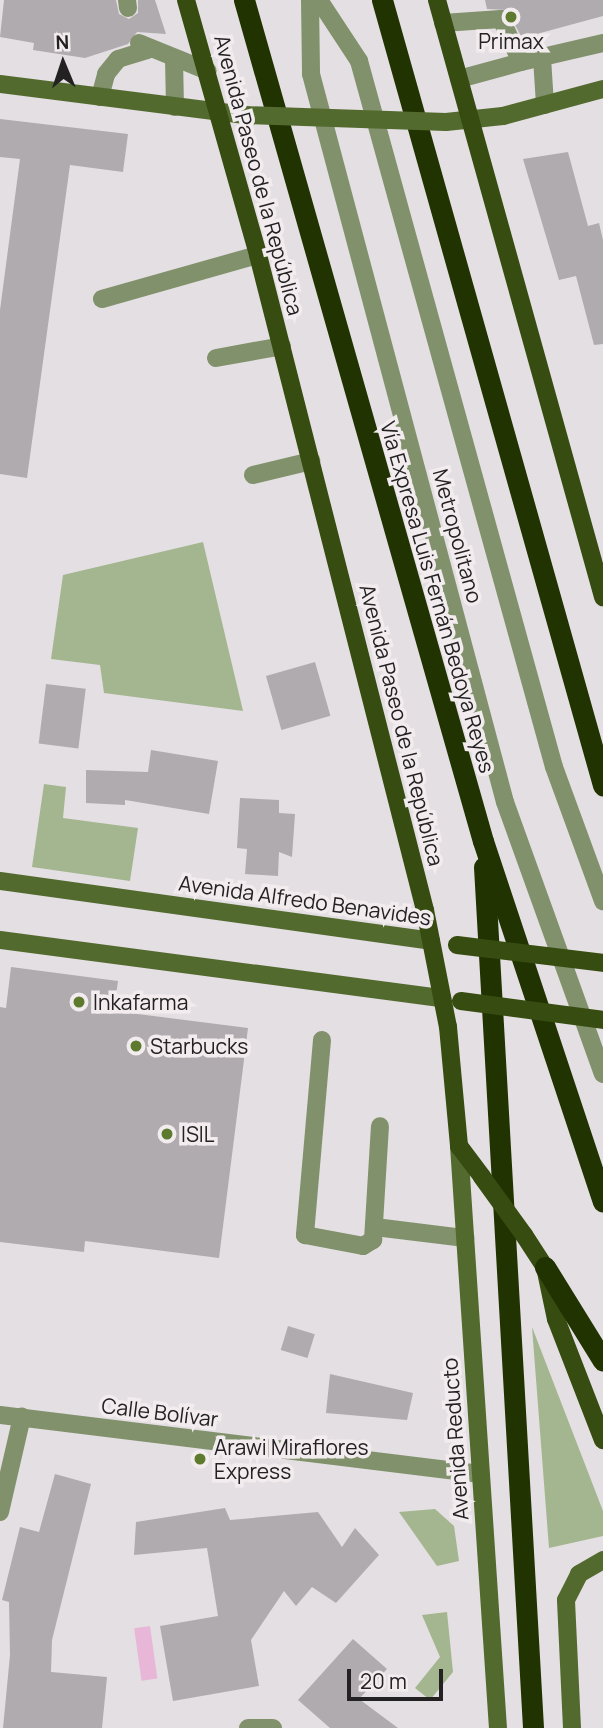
<!DOCTYPE html>
<meta charset="utf-8">
<style>
body{margin:0}
#map{position:relative;width:603px;height:1728px;overflow:hidden;background:#e4dfe2;font-family:Manrope,sans-serif}
div>[style]{position:absolute}
.green>*{inset:0;background:#a4b68f}
.water>*{inset:0;background:#e8b6d6;transform-origin:0 0}
.building>*{inset:0;background:#b0abae;transform-origin:0 0}
.lane>*{height:18px;margin:-9px;padding:0 9px;transform-origin:9px;border-radius:9px;background:#80916b}
.street>*{height:18px;margin:-9px;padding:0 9px;transform-origin:9px;border-radius:9px;background:#80916b}
.secondary>*{height:18px;margin:-9px;padding:0 9px;transform-origin:9px;border-radius:9px;background:#536a2f}
.primary>*{height:18px;margin:-9px;padding:0 9px;transform-origin:9px;border-radius:9px;background:#374c10}
.highway>*{height:21px;margin:-10.5px;padding:0 10.5px;transform-origin:10.5px;border-radius:10.5px;background:#213300}
.secondary-bridge>*{height:18px;margin:-9px;padding:0 9px;transform-origin:9px;border-radius:9px;background:#536a2f}
.primary-bridge>*{height:18px;margin:-9px;padding:0 9px;transform-origin:9px;border-radius:9px;background:#374c10}
.dots>*{width:19px;height:19px;translate:-50% -50%;box-sizing:border-box;border:4px solid #f2ecef;border-radius:50%}
span{translate:-50% -50%;white-space:nowrap;text-align:center;line-height:1.15;-webkit-text-stroke:7px #f2ecef;paint-order:stroke}
.poi-label{font-size:21px;color:#232122}
.left{translate:0 -50%;text-align:left}
.street-label{font-size:21px;color:#232122}
.north{position:absolute;left:28px;top:28px;width:70px;height:70px;-webkit-text-stroke:5px #f2ecef;paint-order:stroke;rotate:358deg;font-size:19px;font-weight:700;line-height:28px;text-align:center;color:#232122}
.north::after{content:'';display:block;margin:auto;width:24px;height:32px;background:#232122;clip-path:polygon(50% 0,100% 100%,50% 72%,0 100%)}
.scale{position:absolute;left:347px;top:1669px;width:96px;height:32px;box-sizing:border-box;border:4px solid #232122;border-top:0;padding-left:9px;font-size:21px;line-height:24px;white-space:nowrap;color:#232122;-webkit-text-stroke:5px #f2ecef;paint-order:stroke}
</style>
<div id="map">
<div class="green">
<div style="clip-path:polygon(203px 542px,243px 711px,104px 693px,100px 665px,51px 659px,63px 575px)"></div>
<div style="clip-path:polygon(44px 784px,66px 787px,63px 818px,138px 828px,130px 881px,32px 867px)"></div>
<div style="clip-path:polygon(532px 1327px,603px 1511px,603px 1536px,549px 1548px)"></div>
<div style="clip-path:polygon(435px 1509px,454px 1526px,459px 1561px,437px 1566px,399px 1512px)"></div>
<div style="clip-path:polygon(447px 1612px,453px 1672px,430px 1700px,415px 1688px,440px 1657px,422px 1615px)"></div>
</div>
<div class="water">
<div style="left:150px;top:1626px;width:53px;height:16px;rotate:82deg"></div>
</div>
<div class="building">
<div style="clip-path:polygon(4px 0,116px 0,119px 14px,129px 19px,138px 13px,138px 0,155px 0,166px 34px,137px 32px,128px 44px,85px 58px,33px 50px,34px 43px,0 37px)"></div>
<div style="clip-path:polygon(485px 0,603px 0,603px 16px,522px 38px,507px 10px,487px 9px)"></div>
<div style="clip-path:polygon(0 119px,128px 134px,123px 172px,70px 165px,27px 478px,0 474px,0 310px,20px 159px,0 157px)"></div>
<div style="clip-path:polygon(568px 152px,588px 226px,599px 223px,603px 240px,603px 344px,594px 345px,576px 276px,559px 280px,523px 159px)"></div>
<div style="left:315px;top:662px;width:56px;height:51px;rotate:74deg"></div>
<div style="left:46px;top:684px;width:40px;height:60px;rotate:7deg"></div>
<div style="clip-path:polygon(151px 750px,218px 761px,209px 814px,125px 800px,125px 805px,86px 803px,86px 770px,148px 772px)"></div>
<div style="clip-path:polygon(240px 798px,279px 800px,279px 813px,295px 814px,292px 857px,279px 852px,278px 876px,245px 874px,247px 849px,237px 848px)"></div>
<div style="clip-path:polygon(11px 967px,118px 981px,114px 1011px,248px 1028px,219px 1258px,85px 1241px,84px 1252px,0 1242px,0 1007px,6px 1008px)"></div>
<div style="left:288px;top:1326px;width:28px;height:25px;rotate:17deg"></div>
<div style="clip-path:polygon(330px 1374px,413px 1393px,407px 1420px,326px 1413px)"></div>
<div style="clip-path:polygon(55px 1474px,91px 1484px,52px 1640px,51px 1672px,107px 1677px,102px 1728px,3px 1728px,10px 1655px,9px 1602px,2px 1600px,20px 1527px,39px 1532px)"></div>
<div style="clip-path:polygon(225px 1508px,230px 1520px,318px 1512px,342px 1547px,355px 1528px,379px 1555px,336px 1603px,312px 1587px,296px 1606px,284px 1591px,251px 1640px,259px 1686px,173px 1701px,160px 1626px,218px 1616px,207px 1548px,134px 1555px,136px 1522px)"></div>
<div style="clip-path:polygon(353px 1639px,387px 1669px,359px 1699px,398px 1728px,330px 1728px,298px 1700px)"></div>
</div>
<div class="lane">
<div style="left:127px;top:0;width:8px;rotate:83deg"></div>
<div style="left:310px;top:0;width:74px;rotate:89.2deg"></div>
<div style="left:311px;top:74px;width:753px;rotate:75.08deg"></div>
<div style="left:505px;top:802px;width:289px;rotate:70.2deg"></div>
<div style="left:319px;top:0;width:73px;rotate:56.7deg"></div>
<div style="left:359px;top:61px;width:732px;rotate:74.56deg"></div>
<div style="left:554px;top:767px;width:143px;rotate:69.9deg"></div>
<div style="left:443px;top:23px;width:58px;rotate:-3.9deg"></div>
<div style="left:501px;top:19px;width:47px;rotate:65.1deg"></div>
<div style="left:521px;top:62px;width:84px;rotate:-13deg"></div>
<div style="left:139px;top:43px;width:74px;rotate:22.1deg"></div>
<div style="left:542px;top:58px;width:47px;rotate:86.3deg"></div>
<div style="left:174px;top:59px;width:48px;rotate:88.8deg"></div>
<div style="left:459px;top:79px;width:64px;rotate:-15.3deg"></div>
<div style="left:100px;top:97px;width:24px;rotate:-75deg"></div>
<div style="left:106px;top:74px;width:19px;rotate:-51deg"></div>
<div style="left:118px;top:59px;width:31px;rotate:-17deg"></div>
<div style="left:102px;top:299px;width:162px;rotate:-15.8deg"></div>
<div style="left:216px;top:358px;width:67px;rotate:-10.3deg"></div>
<div style="left:253px;top:475px;width:60px;rotate:-13.6deg"></div>
<div style="left:322px;top:1040px;width:196px;rotate:95deg"></div>
<div style="left:305px;top:1235px;width:59px;rotate:10.7deg"></div>
<div style="left:363px;top:1246px;width:12px;rotate:-31deg"></div>
<div style="left:373px;top:1240px;width:114px;rotate:-86.5deg"></div>
<div style="left:375px;top:1227px;width:91px;rotate:7deg"></div>
<div style="left:248px;top:1728px;width:25px"></div>
</div>
<div class="street">
<div style="left:0;top:1415px;width:484px;rotate:7deg"></div>
<div style="left:0;top:1512px;width:98px;rotate:-77deg"></div>
</div>
<div class="secondary">
<div style="left:0;top:84px;width:247px;rotate:7.2deg"></div>
<div style="left:446px;top:122px;width:57px;rotate:-6deg"></div>
<div style="left:503px;top:116px;width:104px;rotate:-15.1deg"></div>
<div style="left:0;top:881px;width:435px;rotate:7.9deg"></div>
<div style="left:0;top:940px;width:446px;rotate:7.5deg"></div>
<div style="left:459px;top:1146px;width:583px;rotate:86.17deg"></div>
<div style="left:572px;top:1728px;width:128px;rotate:-92.7deg"></div>
<div style="left:566px;top:1600px;width:29px;rotate:-63deg"></div>
<div style="left:579px;top:1574px;width:28px;rotate:-30deg"></div>
</div>
<div class="primary">
<div style="left:186px;top:0;width:265px;rotate:74.2deg"></div>
<div style="left:258px;top:255px;width:676px;rotate:75.7deg"></div>
<div style="left:425px;top:910px;width:119px;rotate:78.9deg"></div>
<div style="left:448px;top:1027px;width:120px;rotate:84.7deg"></div>
<div style="left:459px;top:1146px;width:39px;rotate:53deg"></div>
<div style="left:437px;top:0;width:620px;rotate:74.46deg"></div>
<div style="left:524px;top:1235px;width:38px;rotate:57deg"></div>
<div style="left:545px;top:1267px;width:53px;rotate:78.1deg"></div>
<div style="left:556px;top:1319px;width:130px;rotate:68.8deg"></div>
</div>
<div class="highway">
<div style="left:244px;top:0;width:874px;rotate:74.14deg"></div>
<div style="left:483px;top:841px;width:380px;rotate:71.6deg"></div>
<div style="left:382px;top:0;width:816px;rotate:74.28deg"></div>
<div style="left:484px;top:867px;width:862px;rotate:86.74deg"></div>
<div style="left:545px;top:1267px;width:110px;rotate:58.3deg"></div>
</div>
<div class="secondary-bridge">
<div style="left:245px;top:115px;width:201px;rotate:2deg"></div>
</div>
<div class="primary-bridge">
<div style="left:457px;top:945px;width:147px;rotate:7deg"></div>
<div style="left:461px;top:1001px;width:143px;rotate:7.6deg"></div>
<div style="left:482px;top:1177px;width:72px;rotate:54.1deg"></div>
</div>
<div class="dots">
<div style="left:511px;top:17px;background:#5d7a2f"></div>
<div style="left:79px;top:1002px;background:#5d7a2f"></div>
<div style="left:136px;top:1046px;background:#5d7a2f"></div>
<div style="left:167px;top:1134px;background:#5d7a2f"></div>
<div style="left:200px;top:1459px;background:#5d7a2f"></div>
</div>
<div class="poi-label">
<span style="left:511px;top:41px">Primax</span>
<span class="left" style="left:93px;top:1002px">Inkafarma</span>
<span class="left" style="left:150px;top:1046px">Starbucks</span>
<span class="left" style="left:181px;top:1134px">ISIL</span>
<span class="left" style="left:214px;top:1459px">Arawi Miraflores<br>Express</span>
</div>
<div class="street-label">
<span style="left:259px;top:175px;rotate:75deg">Avenida Paseo de la República</span>
<span style="left:458px;top:536px;rotate:75deg">Metropolitano</span>
<span style="left:438px;top:597px;rotate:74deg">Vía Expresa Luis Fernán Bedoya Reyes</span>
<span style="left:402px;top:725px;rotate:76deg">Avenida Paseo de la República</span>
<span style="left:305px;top:900px;rotate:8deg">Avenida Alfredo Benavides</span>
<span style="left:160px;top:1412px;rotate:7deg">Calle Bolívar</span>
<span style="left:455px;top:1439px;rotate:-94deg">Avenida Reducto</span>
</div>
<div class="north">N</div>
<div class="scale">20 m</div>
</div>
